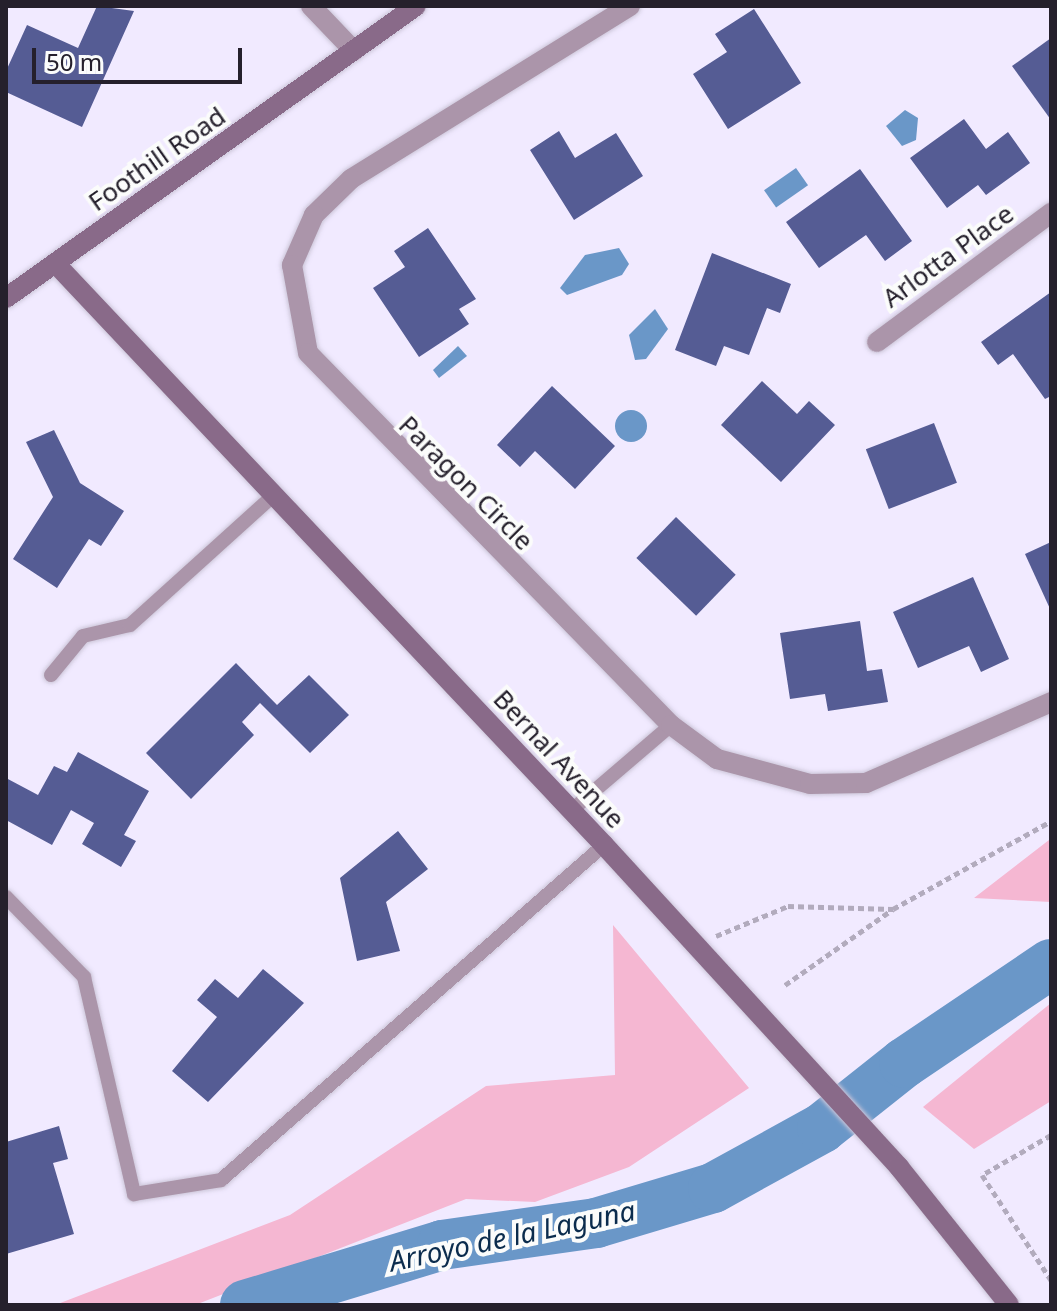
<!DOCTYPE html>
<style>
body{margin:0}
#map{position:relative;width:1057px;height:1311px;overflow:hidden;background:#f1eaff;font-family:"Noto Sans",sans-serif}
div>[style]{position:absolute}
.green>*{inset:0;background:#f5b7d2}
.water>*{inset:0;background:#6a97c8;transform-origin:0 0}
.round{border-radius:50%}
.river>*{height:50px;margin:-25px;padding:0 25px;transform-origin:25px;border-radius:25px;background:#6a97c8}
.building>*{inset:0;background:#555c94;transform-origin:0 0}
.path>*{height:5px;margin-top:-2.5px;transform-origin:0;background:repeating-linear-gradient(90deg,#b2abbd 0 6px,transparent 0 10px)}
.roads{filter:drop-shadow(0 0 2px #ccc6d9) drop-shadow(0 0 2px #ccc6d9)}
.service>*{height:14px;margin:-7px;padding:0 7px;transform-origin:7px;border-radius:7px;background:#ab95aa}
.minor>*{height:20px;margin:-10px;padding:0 10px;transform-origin:10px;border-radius:10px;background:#ab95aa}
.secondary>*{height:20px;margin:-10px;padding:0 10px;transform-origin:10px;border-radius:10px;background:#896a89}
span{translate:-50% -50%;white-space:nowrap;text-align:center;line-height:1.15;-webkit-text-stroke:8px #fbfcfb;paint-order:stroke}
.street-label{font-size:26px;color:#25202c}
.water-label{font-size:28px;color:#0b2c4d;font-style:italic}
.frame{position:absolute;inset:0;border:8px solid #25202c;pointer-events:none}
.scale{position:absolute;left:32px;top:48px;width:210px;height:36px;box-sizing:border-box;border:4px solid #25202c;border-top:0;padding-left:10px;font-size:24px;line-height:28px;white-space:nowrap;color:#25202c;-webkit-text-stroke:6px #fbfcfb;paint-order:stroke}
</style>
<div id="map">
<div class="green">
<div style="clip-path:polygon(1051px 838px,1051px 902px,974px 898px,1049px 840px)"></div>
<div style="clip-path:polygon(613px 925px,749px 1088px,629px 1167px,535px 1202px,466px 1199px,195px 1305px,55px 1305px,290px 1215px,486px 1086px,615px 1075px)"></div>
<div style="clip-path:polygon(1051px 1003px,1051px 1101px,974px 1149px,923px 1107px)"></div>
</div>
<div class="water">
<div style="clip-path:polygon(905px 110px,918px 118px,916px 140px,902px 146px,886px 126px)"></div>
<div style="left:796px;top:168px;width:21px;height:39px;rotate:55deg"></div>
<div style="clip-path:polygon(619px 248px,629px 264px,622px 275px,567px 295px,560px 288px,585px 255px)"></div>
<div style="clip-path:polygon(655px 309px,668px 329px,646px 359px,635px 360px,629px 335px)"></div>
<div style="clip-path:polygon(458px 346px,467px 356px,439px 378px,433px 370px)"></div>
<div class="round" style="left:615px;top:410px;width:32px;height:32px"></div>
</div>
<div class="river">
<div style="left:245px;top:1305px;width:206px;rotate:-16.9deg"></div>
<div style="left:442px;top:1245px;width:156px;rotate:-8.1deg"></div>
<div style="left:596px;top:1223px;width:122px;rotate:-16.7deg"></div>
<div style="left:713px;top:1188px;width:124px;rotate:-28.8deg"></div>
<div style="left:822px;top:1128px;width:105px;rotate:-38.4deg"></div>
<div style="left:904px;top:1063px;width:177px;rotate:-34deg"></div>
</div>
<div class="building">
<div style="clip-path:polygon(97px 6px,134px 11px,82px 127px,6px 92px,6px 71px,27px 25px,78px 48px)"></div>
<div style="clip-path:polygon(754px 9px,801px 83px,728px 129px,693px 74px,727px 52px,715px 34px)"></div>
<div style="clip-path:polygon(1051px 38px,1051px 120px,1012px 66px)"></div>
<div style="clip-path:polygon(964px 119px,986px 149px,1008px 132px,1030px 163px,986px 195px,978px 185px,947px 208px,910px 158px)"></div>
<div style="clip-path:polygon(559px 131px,575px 158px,616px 133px,643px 176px,574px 220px,530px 150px)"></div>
<div style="clip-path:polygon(860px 169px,912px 241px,885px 261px,866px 235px,819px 268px,786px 222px)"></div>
<div style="clip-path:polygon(428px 228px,476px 299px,459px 309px,469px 324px,419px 357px,373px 288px,405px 267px,394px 251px)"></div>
<div style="clip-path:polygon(712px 253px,791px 284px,780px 313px,767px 308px,749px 355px,724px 346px,716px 366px,675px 350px)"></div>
<div style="clip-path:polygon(1051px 292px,1051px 396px,1045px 399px,1013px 354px,998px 365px,981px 342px)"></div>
<div style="clip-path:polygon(762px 381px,797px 414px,809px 401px,835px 425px,781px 482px,721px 425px)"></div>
<div style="clip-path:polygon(552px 386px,615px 446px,575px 489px,535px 451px,520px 467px,497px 445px)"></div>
<div style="left:934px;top:423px;width:64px;height:73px;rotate:69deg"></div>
<div style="clip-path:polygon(54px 430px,80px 483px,124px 511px,101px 546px,89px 539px,57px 588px,13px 559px,53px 497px,26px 442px)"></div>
<div style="left:676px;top:517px;width:83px;height:57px;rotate:44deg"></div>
<div style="clip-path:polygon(1051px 542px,1051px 611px,1025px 554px)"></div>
<div style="clip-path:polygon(973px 577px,1009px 659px,981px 672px,969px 646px,918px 668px,893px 612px)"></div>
<div style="clip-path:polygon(860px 621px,867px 671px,882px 669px,888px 702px,828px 711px,825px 694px,790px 699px,780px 633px)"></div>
<div style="clip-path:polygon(236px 663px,277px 705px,309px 675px,349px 715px,310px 753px,260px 703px,242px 722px,254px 735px,191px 799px,146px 753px)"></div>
<div style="clip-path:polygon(78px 752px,149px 791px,124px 835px,136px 841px,121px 867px,82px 844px,94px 823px,71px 810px,52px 845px,6px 820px,6px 778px,38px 795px,54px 766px,67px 772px)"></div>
<div style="clip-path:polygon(398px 831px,428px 869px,386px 902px,400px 951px,357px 961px,340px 878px)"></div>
<div style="clip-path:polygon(263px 969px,304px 1003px,208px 1102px,172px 1071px,217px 1017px,197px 1000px,215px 979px,238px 998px)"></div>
<div style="clip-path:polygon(59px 1126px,68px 1159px,53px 1163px,74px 1234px,6px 1254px,6px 1142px)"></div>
</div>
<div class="path">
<div style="left:716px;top:936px;width:78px;rotate:-22.6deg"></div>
<div style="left:788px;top:906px;width:105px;rotate:1.6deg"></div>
<div style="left:893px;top:909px;width:181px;rotate:-29.1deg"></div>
<div style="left:785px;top:985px;width:132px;rotate:-35.1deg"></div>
<div style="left:1051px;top:1135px;width:80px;rotate:149.9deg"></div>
<div style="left:982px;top:1175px;width:126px;rotate:56.7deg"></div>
</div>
<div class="roads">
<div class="service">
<div style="left:51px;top:675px;width:50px;rotate:-50.6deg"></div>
<div style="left:83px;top:636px;width:48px;rotate:-13.2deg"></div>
<div style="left:130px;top:625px;width:194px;rotate:-42.1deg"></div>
<div style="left:572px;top:810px;width:130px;rotate:-40.6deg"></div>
<div style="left:6px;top:897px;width:112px;rotate:45.7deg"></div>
<div style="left:84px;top:977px;width:223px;rotate:77deg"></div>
<div style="left:134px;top:1194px;width:88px;rotate:-9.1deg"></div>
<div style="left:221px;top:1180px;width:509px;rotate:-41.18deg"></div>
</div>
<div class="minor">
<div style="left:311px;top:6px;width:62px;rotate:46.3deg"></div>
<div style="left:630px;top:6px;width:328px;rotate:148.2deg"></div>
<div style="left:351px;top:179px;width:52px;rotate:135.8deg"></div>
<div style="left:314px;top:215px;width:55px;rotate:113.7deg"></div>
<div style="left:292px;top:265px;width:89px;rotate:79.7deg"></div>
<div style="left:308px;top:353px;width:520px;rotate:45.7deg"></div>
<div style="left:671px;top:725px;width:57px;rotate:36.5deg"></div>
<div style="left:717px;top:759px;width:96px;rotate:15deg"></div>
<div style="left:810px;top:784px;width:56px;rotate:-1deg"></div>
<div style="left:866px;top:783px;width:202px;rotate:-23.6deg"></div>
<div style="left:877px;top:342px;width:217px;rotate:-36.6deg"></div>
</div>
<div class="secondary">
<div style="left:55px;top:263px;width:800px;rotate:46.67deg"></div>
<div style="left:604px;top:845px;width:437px;rotate:47.5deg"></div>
<div style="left:899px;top:1167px;width:176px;rotate:51.4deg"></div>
<div style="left:6px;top:298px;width:503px;rotate:-35.46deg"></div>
</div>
</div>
<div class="street-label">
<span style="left:157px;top:159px;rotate:-35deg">Foothill Road</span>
<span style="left:948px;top:256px;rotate:-36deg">Arlotta Place</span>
<span style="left:466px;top:483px;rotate:45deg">Paragon Circle</span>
<span style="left:559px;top:759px;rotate:47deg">Bernal Avenue</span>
</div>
<div class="water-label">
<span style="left:512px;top:1235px;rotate:-12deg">Arroyo de la Laguna</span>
</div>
<div class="frame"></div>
<div class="scale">50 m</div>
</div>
